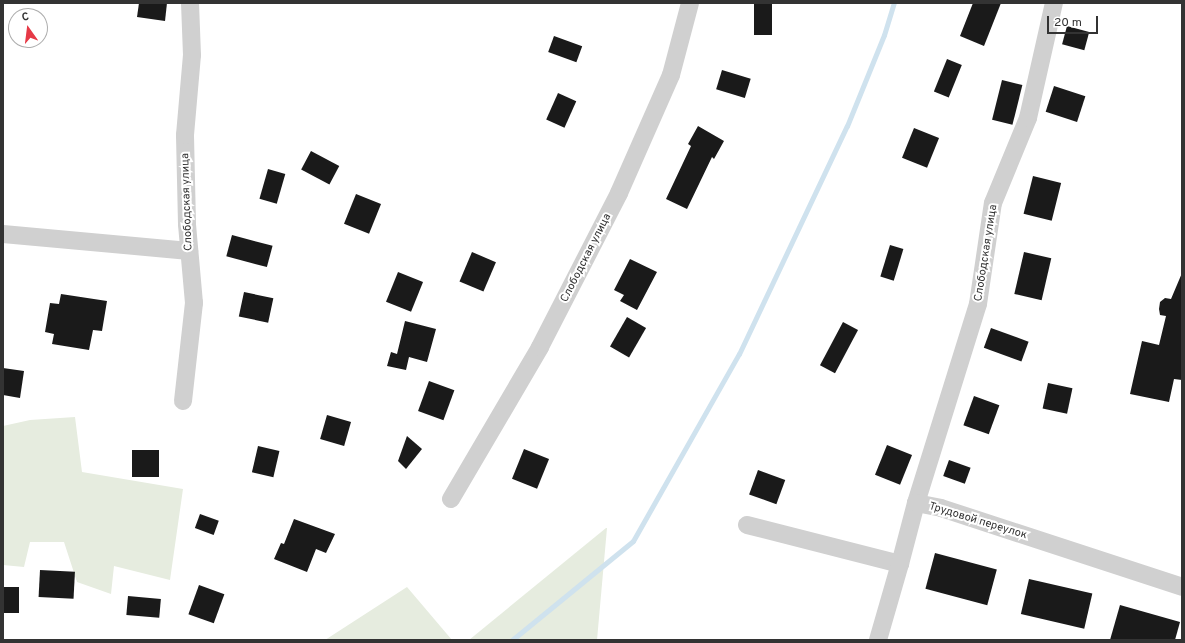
<!DOCTYPE html>
<meta charset="utf-8">
<style>
body{margin:0}
#map{position:relative;width:1185px;height:643px;overflow:hidden;background:#fff;font-family:Overpass,sans-serif}
div>[style]{position:absolute}
.green>*{inset:0;background:#e6ecdf}
.stream>*{height:5px;margin:-2.5px;padding:0 2.5px;transform-origin:2.5px;border-radius:2.5px;background:#cfe2ee}
.building>*{inset:0;background:#1a1a1a;transform-origin:0 0}
.minor>*{height:18px;margin:-9px;padding:0 9px;transform-origin:9px;border-radius:9px;background:#d0d0d0}
span{translate:-50% -50%;white-space:nowrap;text-align:center;line-height:1.15;-webkit-text-stroke:4px #fff;paint-order:stroke}
.street-label{font-size:11px;color:#333}
.frame{position:absolute;inset:0;border:4px solid #333;pointer-events:none}
.north{position:absolute;left:8px;top:8px;width:40px;height:40px;box-sizing:border-box;background:#fff;border:1px solid #adadad;border-radius:50%;rotate:346deg;font-size:11px;font-weight:700;line-height:16px;text-align:center;color:#333}
.north::after{content:'';display:block;margin:auto;width:14px;height:18px;background:#e63946;clip-path:polygon(50% 0,100% 100%,50% 72%,0 100%)}
.scale{position:absolute;left:1047px;top:16px;width:51px;height:18px;box-sizing:border-box;border:2px solid #333;border-top:0;padding-left:5px;font-size:12px;line-height:14px;white-space:nowrap;color:#333;-webkit-text-stroke:3px #fff;paint-order:stroke}
</style>
<div id="map">
<div class="green">
<div style="clip-path:polygon(75px 417px,82px 472px,183px 489px,170px 580px,114px 566px,111px 594px,77px 582px,64px 542px,30px 542px,24px 567px,3px 565px,3px 426px,30px 420px)"></div>
<div style="clip-path:polygon(607px 528px,597px 640px,469px 640px,606px 528px)"></div>
<div style="clip-path:polygon(407px 587px,452px 640px,325px 640px)"></div>
</div>
<div class="stream">
<div style="left:512px;top:640px;width:156px;rotate:-39.3deg"></div>
<div style="left:633px;top:541px;width:215px;rotate:-60.5deg"></div>
<div style="left:739px;top:354px;width:252px;rotate:-64.7deg"></div>
<div style="left:847px;top:126px;width:98px;rotate:-67.9deg"></div>
<div style="left:884px;top:35px;width:34px;rotate:-73deg"></div>
</div>
<div class="building">
<div style="clip-path:polygon(139px 3px,167px 3px,165px 21px,137px 17px)"></div>
<div style="left:754px;top:3px;width:18px;height:32px"></div>
<div style="clip-path:polygon(973px 3px,1001px 3px,984px 46px,960px 36px)"></div>
<div style="left:1067px;top:26px;width:23px;height:19px;rotate:15deg"></div>
<div style="left:554px;top:36px;width:30px;height:17px;rotate:20deg"></div>
<div style="left:947px;top:59px;width:16px;height:35px;rotate:22deg"></div>
<div style="left:722px;top:70px;width:30px;height:20px;rotate:17deg"></div>
<div style="left:1002px;top:80px;width:21px;height:41px;rotate:14deg"></div>
<div style="left:1054px;top:86px;width:33px;height:27px;rotate:18deg"></div>
<div style="left:558px;top:93px;width:20px;height:29px;rotate:24deg"></div>
<div style="clip-path:polygon(698px 126px,724px 141px,714px 159px,712px 157px,687px 209px,666px 199px,691px 146px,688px 144px)"></div>
<div style="left:914px;top:128px;width:27px;height:32px;rotate:22deg"></div>
<div style="left:311px;top:151px;width:32px;height:21px;rotate:28deg"></div>
<div style="left:268px;top:169px;width:18px;height:31px;rotate:16deg"></div>
<div style="left:1033px;top:176px;width:29px;height:39px;rotate:14deg"></div>
<div style="left:356px;top:194px;width:27px;height:32px;rotate:22deg"></div>
<div style="left:232px;top:235px;width:42px;height:22px;rotate:15deg"></div>
<div style="left:890px;top:245px;width:14px;height:33px;rotate:17deg"></div>
<div style="left:472px;top:252px;width:26px;height:32px;rotate:23deg"></div>
<div style="left:1024px;top:252px;width:28px;height:43px;rotate:13deg"></div>
<div style="clip-path:polygon(630px 259px,657px 272px,637px 310px,620px 301px,624px 295px,614px 290px)"></div>
<div style="left:398px;top:272px;width:27px;height:32px;rotate:22deg"></div>
<div style="clip-path:polygon(1182px 273px,1182px 380px,1174px 379px,1169px 402px,1130px 394px,1142px 341px,1159px 345px,1166px 316px,1160px 315px,1159px 309px,1160px 302px,1165px 298px,1171px 299px)"></div>
<div style="left:244px;top:292px;width:30px;height:25px;rotate:12deg"></div>
<div style="clip-path:polygon(61px 294px,107px 301px,102px 331px,93px 330px,89px 350px,52px 344px,54px 334px,45px 332px,50px 303px,59px 304px)"></div>
<div style="left:627px;top:317px;width:22px;height:34px;rotate:30deg"></div>
<div style="clip-path:polygon(405px 321px,436px 329px,427px 362px,409px 357px,406px 370px,387px 366px,391px 352px,397px 354px)"></div>
<div style="left:843px;top:322px;width:17px;height:49px;rotate:28deg"></div>
<div style="left:991px;top:328px;width:40px;height:21px;rotate:20deg"></div>
<div style="clip-path:polygon(3px 368px,24px 371px,20px 398px,3px 395px)"></div>
<div style="left:429px;top:381px;width:27px;height:32px;rotate:20deg"></div>
<div style="left:1048px;top:383px;width:25px;height:26px;rotate:12deg"></div>
<div style="left:974px;top:396px;width:27px;height:31px;rotate:20deg"></div>
<div style="left:327px;top:415px;width:25px;height:25px;rotate:16deg"></div>
<div style="clip-path:polygon(407px 436px,422px 449px,406px 469px,398px 461px)"></div>
<div style="left:887px;top:445px;width:27px;height:32px;rotate:22deg"></div>
<div style="left:258px;top:446px;width:22px;height:27px;rotate:13deg"></div>
<div style="left:524px;top:449px;width:27px;height:32px;rotate:22deg"></div>
<div style="left:132px;top:450px;width:27px;height:27px"></div>
<div style="left:949px;top:460px;width:23px;height:17px;rotate:20deg"></div>
<div style="left:758px;top:470px;width:29px;height:26px;rotate:20deg"></div>
<div style="left:200px;top:514px;width:20px;height:15px;rotate:20deg"></div>
<div style="clip-path:polygon(294px 519px,335px 534px,326px 553px,316px 549px,307px 572px,274px 559px,281px 543px,284px 544px)"></div>
<div style="left:935px;top:553px;width:64px;height:37px;rotate:15deg"></div>
<div style="left:40px;top:570px;width:35px;height:27px;rotate:3deg"></div>
<div style="left:1029px;top:579px;width:65px;height:36px;rotate:13deg"></div>
<div style="left:199px;top:585px;width:27px;height:31px;rotate:20deg"></div>
<div style="left:3px;top:587px;width:16px;height:26px"></div>
<div style="left:128px;top:596px;width:33px;height:19px;rotate:5deg"></div>
<div style="clip-path:polygon(1120px 605px,1180px 622px,1175px 640px,1110px 640px)"></div>
</div>
<div class="minor">
<div style="left:3px;top:234px;width:187px;rotate:5.2deg"></div>
<div style="left:183px;top:401px;width:99px;rotate:-83.6deg"></div>
<div style="left:194px;top:303px;width:79px;rotate:-95.1deg"></div>
<div style="left:187px;top:224px;width:89px;rotate:-91.3deg"></div>
<div style="left:185px;top:135px;width:80px;rotate:-85deg"></div>
<div style="left:192px;top:55px;width:52px;rotate:-92.2deg"></div>
<div style="left:451px;top:499px;width:176px;rotate:-59.6deg"></div>
<div style="left:540px;top:347px;width:173px;rotate:-62.8deg"></div>
<div style="left:619px;top:193px;width:129px;rotate:-66.2deg"></div>
<div style="left:671px;top:75px;width:74px;rotate:-75.2deg"></div>
<div style="left:916px;top:503px;width:208px;rotate:-72.7deg"></div>
<div style="left:978px;top:304px;width:102px;rotate:-81.6deg"></div>
<div style="left:993px;top:203px;width:92px;rotate:-67.6deg"></div>
<div style="left:1028px;top:118px;width:118px;rotate:-77.3deg"></div>
<div style="left:747px;top:525px;width:158px;rotate:14.3deg"></div>
<div style="left:900px;top:564px;width:63px;rotate:-75.3deg"></div>
<div style="left:916px;top:503px;width:25px;rotate:11deg"></div>
<div style="left:941px;top:508px;width:254px;rotate:18.1deg"></div>
<div style="left:878px;top:640px;width:79px;rotate:-73.9deg"></div>
</div>
<div class="street-label">
<span style="left:187px;top:202px;rotate:-92deg">Слободская улица</span>
<span style="left:986px;top:253px;rotate:-81deg">Слободская улица</span>
<span style="left:586px;top:258px;rotate:-63deg">Слободская улица</span>
<span style="left:978px;top:521px;rotate:17deg">Трудовой переулок</span>
</div>
<div class="frame"></div>
<div class="north">С</div>
<div class="scale">20 m</div>
</div>
